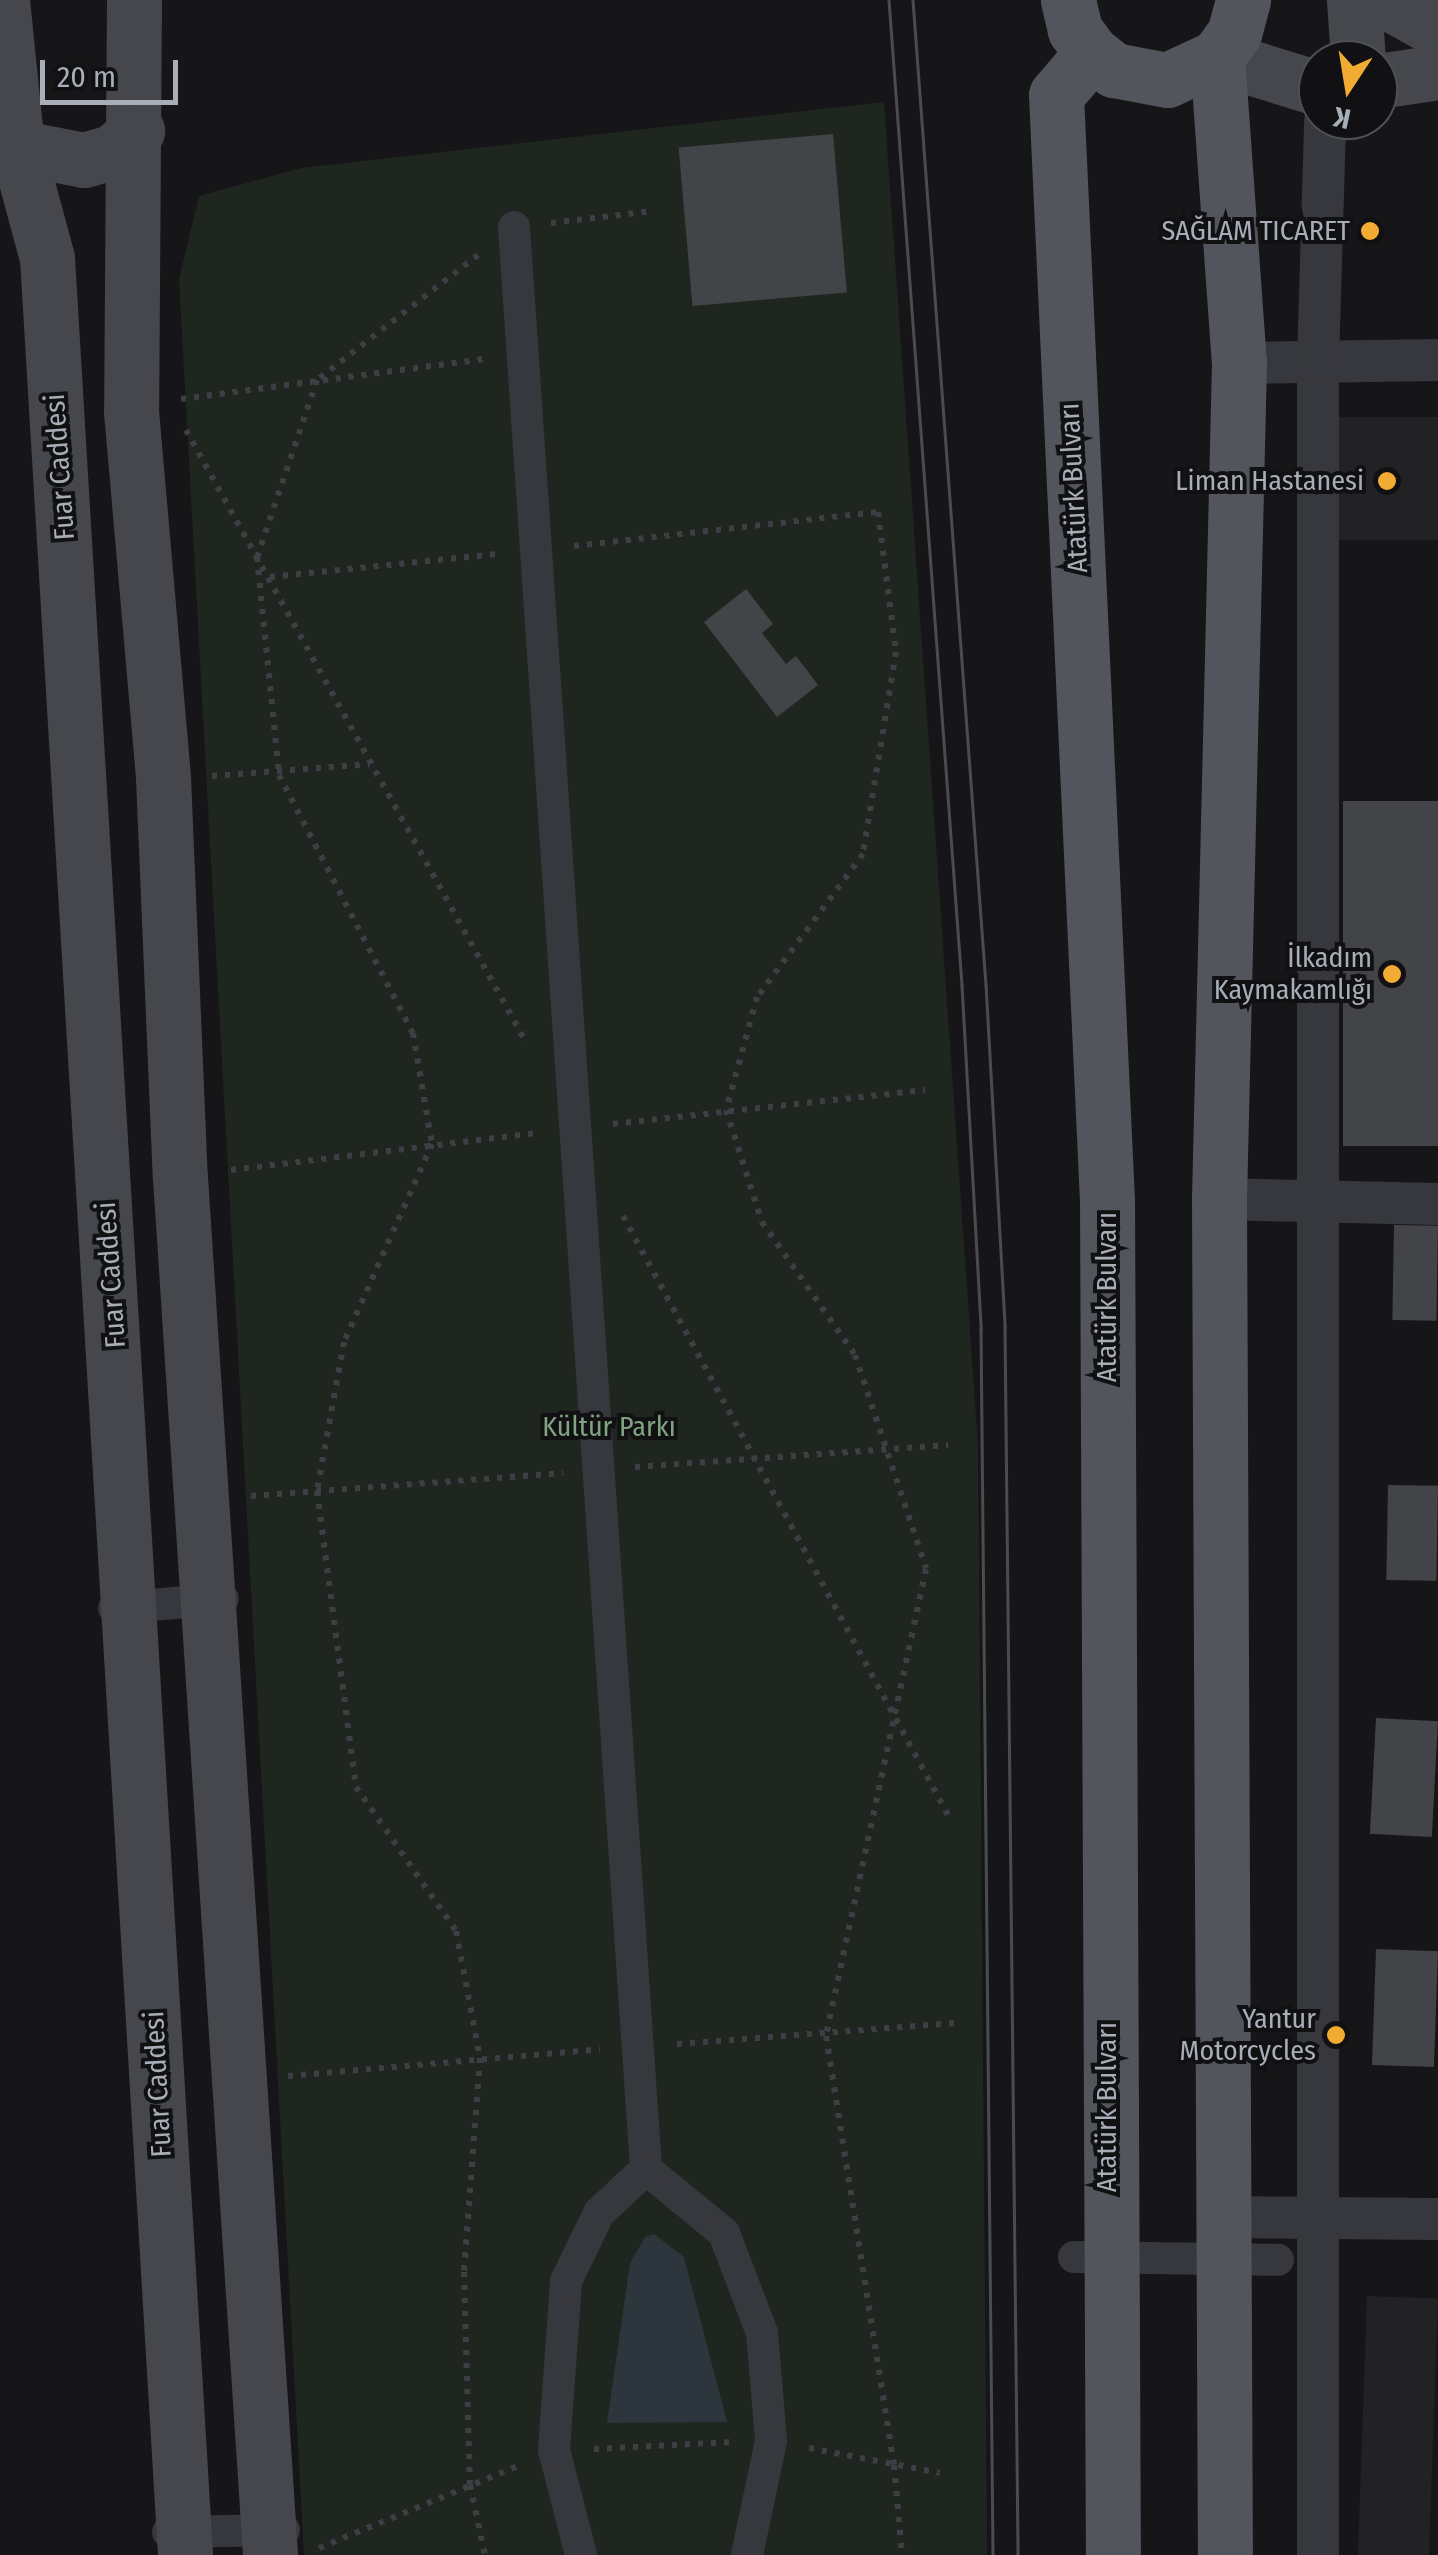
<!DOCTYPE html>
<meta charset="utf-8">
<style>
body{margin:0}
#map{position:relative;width:1438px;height:2555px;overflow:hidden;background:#161618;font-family:"Fira Sans Condensed",sans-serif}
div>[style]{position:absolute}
.built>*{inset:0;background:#222225;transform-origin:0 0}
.green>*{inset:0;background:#1e261f}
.water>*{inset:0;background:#2c363c}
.building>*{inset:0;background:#424448;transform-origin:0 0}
.path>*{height:6px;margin-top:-3px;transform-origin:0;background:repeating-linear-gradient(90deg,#3d3f44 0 5px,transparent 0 13px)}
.pedestrian>*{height:32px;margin:-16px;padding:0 16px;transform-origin:16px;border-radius:16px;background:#37383d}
.minor>*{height:42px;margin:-21px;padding:0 21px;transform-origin:21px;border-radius:21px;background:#37383d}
.secondary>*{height:55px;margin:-27.5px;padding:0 27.5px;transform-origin:27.5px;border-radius:27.5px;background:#45474d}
.primary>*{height:55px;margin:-27.5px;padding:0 27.5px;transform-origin:27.5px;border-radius:27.5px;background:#53555c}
.tram>*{height:2.5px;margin:-1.25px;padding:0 1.25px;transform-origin:1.25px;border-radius:1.25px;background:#4a4c52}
.dots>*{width:28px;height:28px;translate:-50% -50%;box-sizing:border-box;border:5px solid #111113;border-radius:50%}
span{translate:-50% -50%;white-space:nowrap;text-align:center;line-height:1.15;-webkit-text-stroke:8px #111113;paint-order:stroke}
.poi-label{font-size:28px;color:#a8aeb8}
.right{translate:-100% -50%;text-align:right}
.street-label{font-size:28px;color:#a8aeb8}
.park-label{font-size:28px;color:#7fa380}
.north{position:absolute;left:1298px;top:40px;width:100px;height:100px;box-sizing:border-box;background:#111113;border:2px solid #4d5055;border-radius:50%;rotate:192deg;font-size:28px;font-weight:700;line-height:40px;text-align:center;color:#a8aeb8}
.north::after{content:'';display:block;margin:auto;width:35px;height:45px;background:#f2ac34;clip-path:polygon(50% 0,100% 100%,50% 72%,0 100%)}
.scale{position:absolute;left:40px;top:60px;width:138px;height:45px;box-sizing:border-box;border:5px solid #a8aeb8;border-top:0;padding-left:12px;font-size:30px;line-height:35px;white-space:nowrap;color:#a8aeb8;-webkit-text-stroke:8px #111113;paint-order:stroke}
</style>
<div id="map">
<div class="built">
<div style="left:1438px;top:417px;width:123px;height:105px;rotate:90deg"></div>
<div style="left:1367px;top:2296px;width:71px;height:259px;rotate:2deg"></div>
</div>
<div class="green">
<div style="clip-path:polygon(884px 102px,978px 1445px,987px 2555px,304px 2555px,179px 279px,199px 196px,301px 168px)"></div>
</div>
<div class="water">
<div style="clip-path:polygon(654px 2234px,684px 2257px,727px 2422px,607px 2423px,630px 2263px,645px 2237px)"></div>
</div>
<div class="building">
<div style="left:833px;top:134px;width:159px;height:155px;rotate:85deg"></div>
<div style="clip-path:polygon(746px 589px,773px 624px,762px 633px,786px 664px,796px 656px,818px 685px,777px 717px,704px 622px)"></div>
<div style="left:1438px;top:801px;width:345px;height:95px;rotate:90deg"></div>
<div style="left:1394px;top:1225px;width:44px;height:95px;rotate:1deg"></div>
<div style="left:1388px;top:1485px;width:50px;height:95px;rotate:1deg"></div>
<div style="left:1376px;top:1718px;width:62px;height:116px;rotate:3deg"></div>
<div style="left:1376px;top:1949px;width:62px;height:116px;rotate:2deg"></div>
</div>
<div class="path">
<div style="left:551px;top:223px;width:103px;rotate:-6.7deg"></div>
<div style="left:478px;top:255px;width:204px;rotate:142.2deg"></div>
<div style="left:317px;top:380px;width:187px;rotate:108.7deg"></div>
<div style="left:257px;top:557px;width:219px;rotate:84.2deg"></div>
<div style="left:279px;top:775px;width:291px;rotate:62.6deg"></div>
<div style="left:413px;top:1033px;width:113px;rotate:80.3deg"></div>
<div style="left:432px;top:1144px;width:217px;rotate:114deg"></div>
<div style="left:344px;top:1342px;width:151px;rotate:100.3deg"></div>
<div style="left:317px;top:1491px;width:299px;rotate:82.5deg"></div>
<div style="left:356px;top:1787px;width:175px;rotate:55.2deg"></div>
<div style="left:456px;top:1931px;width:129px;rotate:79.3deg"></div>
<div style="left:480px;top:2058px;width:215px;rotate:94.3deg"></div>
<div style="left:464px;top:2272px;width:213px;rotate:88.4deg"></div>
<div style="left:470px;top:2485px;width:72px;rotate:77.9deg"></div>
<div style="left:181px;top:399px;width:308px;rotate:-7.5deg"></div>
<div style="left:186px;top:430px;width:702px;rotate:60.95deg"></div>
<div style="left:574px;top:546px;width:306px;rotate:-6.4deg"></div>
<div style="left:878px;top:512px;width:141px;rotate:82.7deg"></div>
<div style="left:896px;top:652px;width:205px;rotate:99.3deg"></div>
<div style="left:863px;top:854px;width:178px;rotate:126.5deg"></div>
<div style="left:757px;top:997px;width:117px;rotate:105.3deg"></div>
<div style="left:726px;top:1110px;width:118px;rotate:72.2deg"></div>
<div style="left:762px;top:1222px;width:162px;rotate:55deg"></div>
<div style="left:855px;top:1355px;width:225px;rotate:71.6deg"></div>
<div style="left:926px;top:1569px;width:478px;rotate:102.1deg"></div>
<div style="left:826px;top:2036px;width:434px;rotate:81deg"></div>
<div style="left:894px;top:2465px;width:90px;rotate:84.9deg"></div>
<div style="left:270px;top:577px;width:228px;rotate:-5.8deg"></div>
<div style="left:212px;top:776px;width:158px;rotate:-4.3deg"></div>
<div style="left:613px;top:1124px;width:314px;rotate:-6.2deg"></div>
<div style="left:231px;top:1170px;width:307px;rotate:-6.9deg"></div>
<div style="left:623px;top:1216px;width:684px;rotate:61.52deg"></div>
<div style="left:635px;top:1467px;width:314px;rotate:-4deg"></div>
<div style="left:251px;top:1496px;width:313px;rotate:-4.2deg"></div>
<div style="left:677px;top:2044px;width:279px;rotate:-4.3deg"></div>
<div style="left:288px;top:2076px;width:313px;rotate:-4.9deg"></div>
<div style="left:809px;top:2448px;width:133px;rotate:10.8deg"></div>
<div style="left:594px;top:2449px;width:138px;rotate:-2.9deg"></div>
<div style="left:319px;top:2548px;width:217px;rotate:-22.4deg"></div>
</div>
<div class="pedestrian">
<div style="left:514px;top:227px;width:1946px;rotate:86.11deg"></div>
<div style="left:646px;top:2169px;width:101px;rotate:39.4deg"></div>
<div style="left:724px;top:2233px;width:107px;rotate:69.2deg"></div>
<div style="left:762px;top:2333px;width:108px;rotate:85.2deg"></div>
<div style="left:771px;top:2441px;width:116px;rotate:101.9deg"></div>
<div style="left:114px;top:1608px;width:109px;rotate:-4.7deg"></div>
<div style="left:1074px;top:2257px;width:204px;rotate:0.8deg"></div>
<div style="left:168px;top:2532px;width:116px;rotate:-1deg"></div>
<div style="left:581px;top:2555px;width:108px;rotate:-104.4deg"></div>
<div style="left:554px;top:2450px;width:169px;rotate:-85.9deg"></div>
<div style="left:566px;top:2281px;width:76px;rotate:-64.1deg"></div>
<div style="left:599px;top:2213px;width:64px;rotate:-43.1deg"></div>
</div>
<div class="minor">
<div style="left:1239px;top:363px;width:199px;rotate:-0.9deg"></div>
<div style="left:1219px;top:1199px;width:219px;rotate:1.3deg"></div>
<div style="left:1219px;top:2217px;width:219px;rotate:0.5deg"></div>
<div style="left:1318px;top:2555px;width:2193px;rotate:-90deg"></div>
<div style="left:1318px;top:362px;width:242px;rotate:-88.3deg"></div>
</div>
<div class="secondary">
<div style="left:2px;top:0;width:148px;rotate:84.2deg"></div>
<div style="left:17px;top:147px;width:115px;rotate:74.9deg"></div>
<div style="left:47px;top:258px;width:2301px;rotate:86.56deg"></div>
<div style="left:134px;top:0;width:411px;rotate:90.4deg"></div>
<div style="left:131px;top:411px;width:367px;rotate:85deg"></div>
<div style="left:163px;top:777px;width:400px;rotate:87.6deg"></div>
<div style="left:180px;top:1177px;width:1381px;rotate:86.26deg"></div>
<div style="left:1354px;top:0;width:60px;rotate:86.2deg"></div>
<div style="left:1384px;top:0;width:62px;rotate:29.1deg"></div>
<div style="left:1217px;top:57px;width:106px;rotate:17.1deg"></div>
<div style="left:1378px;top:81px;width:61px;rotate:-8.5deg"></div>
<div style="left:17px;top:147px;width:68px;rotate:11deg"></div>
<div style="left:84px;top:160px;width:29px;rotate:-16deg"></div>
<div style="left:112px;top:152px;width:33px;rotate:-40deg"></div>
</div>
<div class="primary">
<div style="left:1068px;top:0;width:31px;rotate:77deg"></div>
<div style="left:1075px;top:30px;width:29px;rotate:54deg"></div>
<div style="left:1092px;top:53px;width:28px;rotate:38deg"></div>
<div style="left:1114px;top:70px;width:54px;rotate:10.7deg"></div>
<div style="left:1167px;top:80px;width:55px;rotate:-24.7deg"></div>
<div style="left:1217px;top:57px;width:29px;rotate:-54deg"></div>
<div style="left:1234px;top:34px;width:35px;rotate:-75deg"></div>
<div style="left:1092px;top:53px;width:55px;rotate:130.6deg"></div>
<div style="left:1056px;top:95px;width:1105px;rotate:87.36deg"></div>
<div style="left:1107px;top:1199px;width:1356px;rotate:89.75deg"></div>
<div style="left:1217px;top:57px;width:307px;rotate:85.9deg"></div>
<div style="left:1239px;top:363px;width:836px;rotate:91.37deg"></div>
<div style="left:1219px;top:1199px;width:1356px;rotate:89.75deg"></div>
</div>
<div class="tram">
<div style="left:889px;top:0;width:988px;rotate:85.76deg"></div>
<div style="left:962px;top:985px;width:344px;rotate:86.8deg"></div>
<div style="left:981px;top:1328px;width:1227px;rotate:89.44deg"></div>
<div style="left:913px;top:0;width:987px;rotate:85.76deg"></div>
<div style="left:986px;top:984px;width:344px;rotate:86.8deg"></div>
<div style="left:1005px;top:1327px;width:1228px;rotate:89.39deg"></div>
</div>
<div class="dots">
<div style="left:1370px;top:231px;background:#f2ac34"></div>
<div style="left:1387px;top:481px;background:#f2ac34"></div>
<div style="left:1392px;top:974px;background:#f2ac34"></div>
<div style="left:1336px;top:2035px;background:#f2ac34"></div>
</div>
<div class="poi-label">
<span class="right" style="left:1350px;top:231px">SAĞLAM TICARET</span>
<span class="right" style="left:1364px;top:481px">Liman Hastanesi</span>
<span class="right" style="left:1372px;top:974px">İlkadım<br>Kaymakamlığı</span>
<span class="right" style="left:1316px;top:2035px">Yantur<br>Motorcycles</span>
</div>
<div class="street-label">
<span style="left:60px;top:467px;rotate:-94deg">Fuar Caddesi</span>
<span style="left:1074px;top:488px;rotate:-93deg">Atatürk Bulvarı</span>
<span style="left:111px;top:1275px;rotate:-94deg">Fuar Caddesi</span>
<span style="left:1107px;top:1297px;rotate:-90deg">Atatürk Bulvarı</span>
<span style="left:158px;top:2084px;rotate:-93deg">Fuar Caddesi</span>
<span style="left:1107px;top:2107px;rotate:-90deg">Atatürk Bulvarı</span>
</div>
<div class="park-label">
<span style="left:609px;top:1427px">Kültür Parkı</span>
</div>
<div class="north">K</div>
<div class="scale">20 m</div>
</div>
